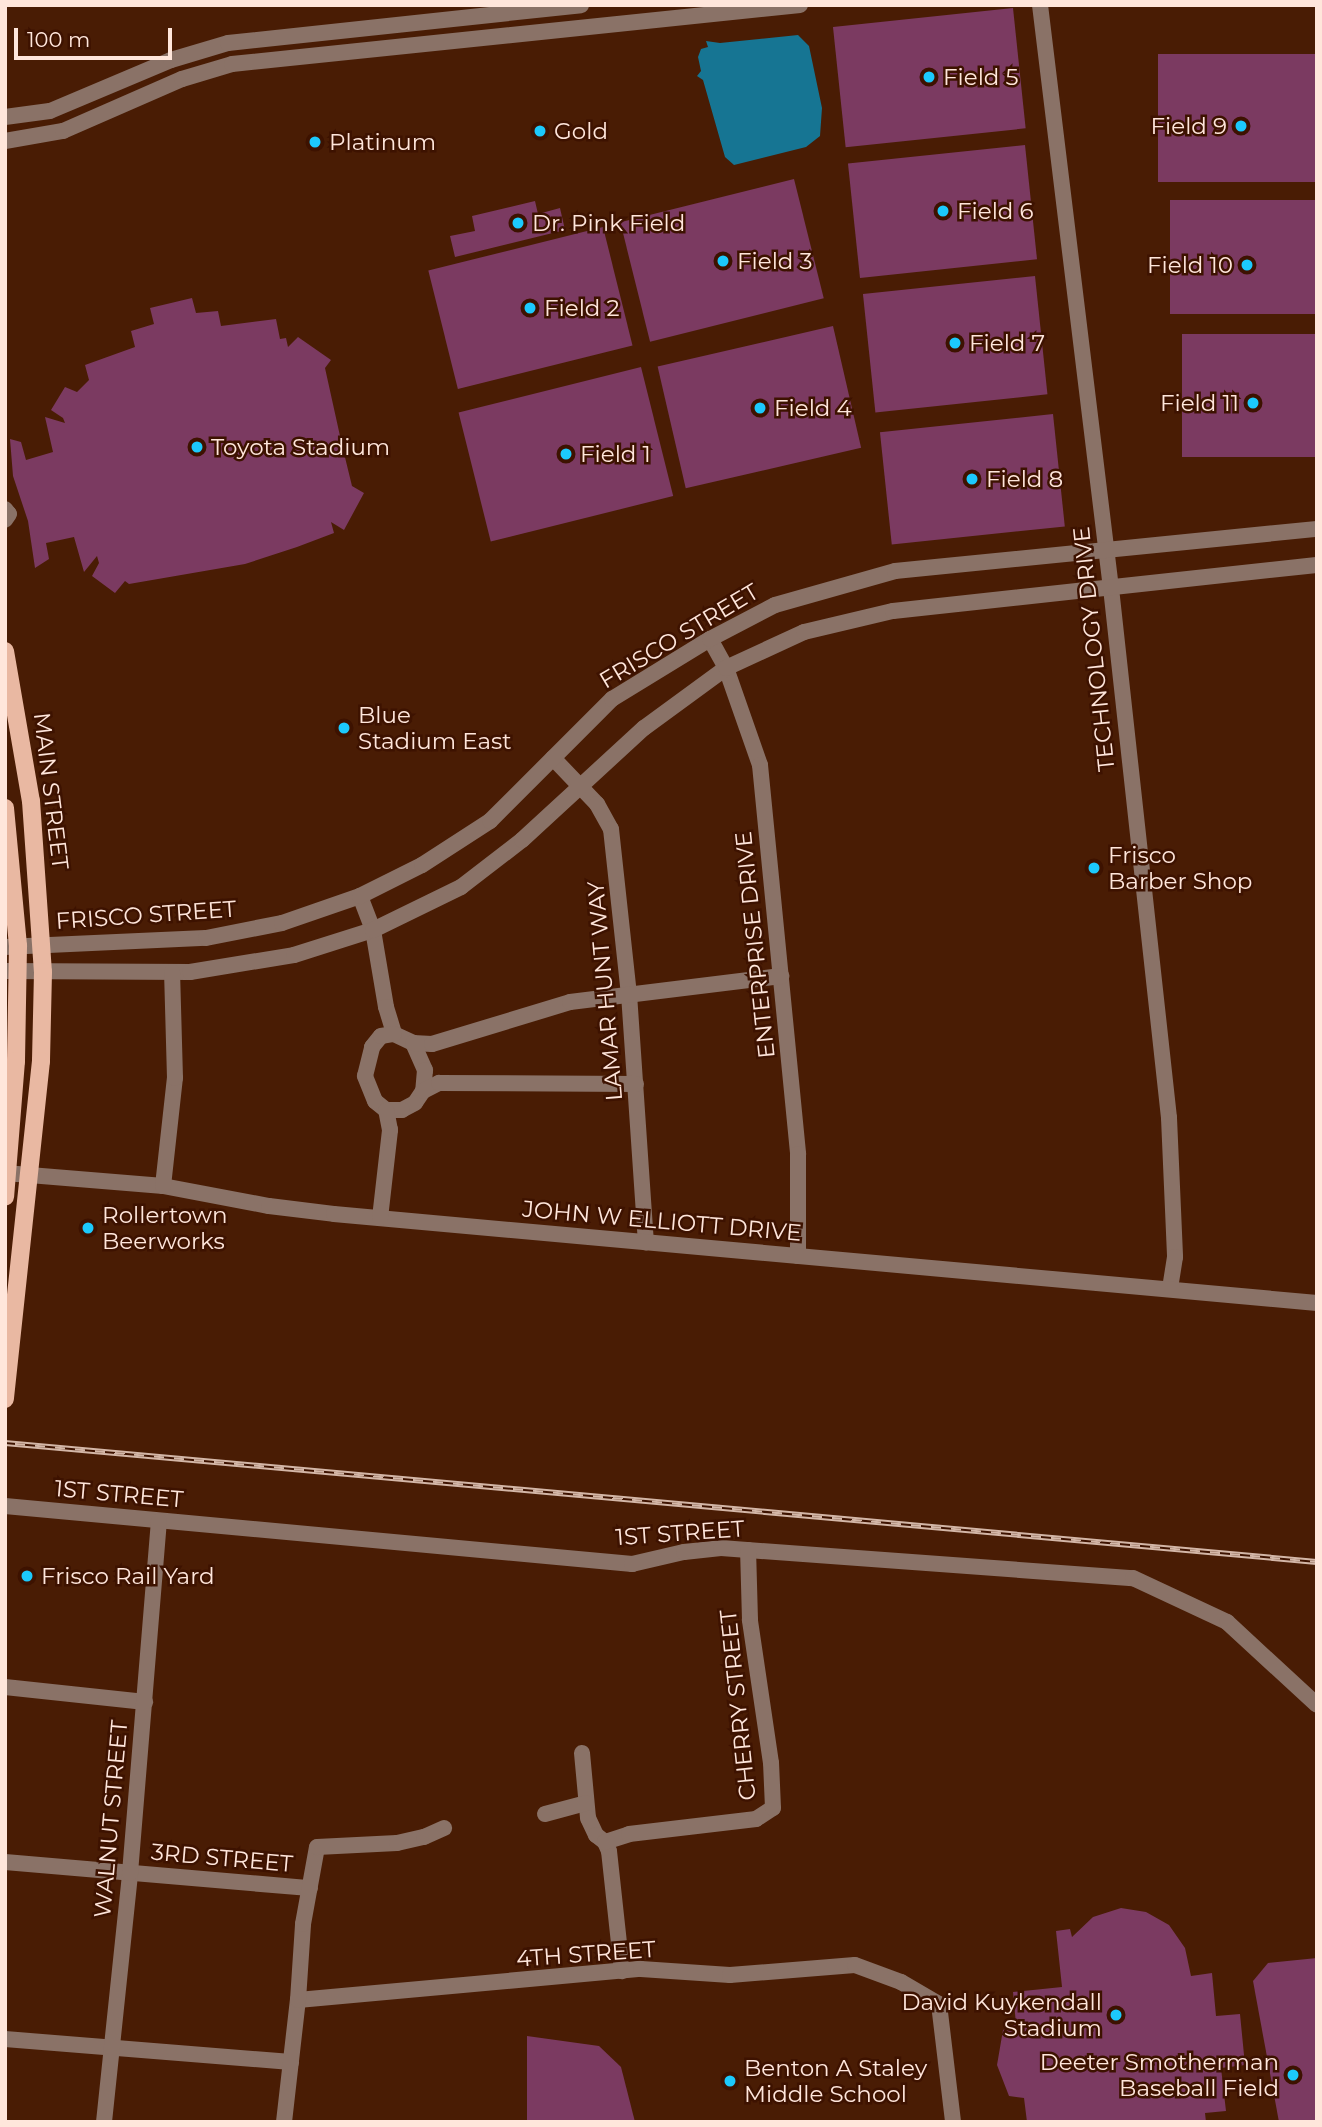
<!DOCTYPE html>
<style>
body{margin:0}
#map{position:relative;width:1322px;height:2127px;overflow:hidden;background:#491c04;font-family:Montserrat,sans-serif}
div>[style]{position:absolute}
.green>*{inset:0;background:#7b3a61;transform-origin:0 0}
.water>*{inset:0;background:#167593}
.minor>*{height:16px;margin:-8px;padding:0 8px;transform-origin:8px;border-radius:8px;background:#8a7267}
.major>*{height:18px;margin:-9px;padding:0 9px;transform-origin:9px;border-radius:9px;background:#e9b8a2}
.rail>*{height:6px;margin-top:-3px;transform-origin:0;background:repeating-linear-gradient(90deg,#3d1200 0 10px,#d3b6a7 0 20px);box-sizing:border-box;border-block:2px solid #d3b6a7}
.dots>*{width:19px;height:19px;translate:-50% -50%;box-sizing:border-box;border:4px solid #3d1200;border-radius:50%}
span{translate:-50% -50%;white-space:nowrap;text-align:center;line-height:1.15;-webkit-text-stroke:5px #3d1200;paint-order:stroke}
.poi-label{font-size:23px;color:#ffe6db}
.left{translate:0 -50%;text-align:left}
.right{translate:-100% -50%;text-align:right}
.street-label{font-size:23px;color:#ffe6db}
.frame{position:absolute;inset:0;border:7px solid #ffe6db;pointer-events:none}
.scale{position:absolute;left:14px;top:28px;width:158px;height:32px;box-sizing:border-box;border:4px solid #ffe6db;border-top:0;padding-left:9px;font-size:21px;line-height:24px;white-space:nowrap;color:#ffe6db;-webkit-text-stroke:5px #3d1200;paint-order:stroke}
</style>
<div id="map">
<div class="green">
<div style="left:1013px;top:8px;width:121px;height:181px;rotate:84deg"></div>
<div style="left:1317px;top:54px;width:128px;height:159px;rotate:90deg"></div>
<div style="left:1025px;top:145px;width:115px;height:178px;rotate:84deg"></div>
<div style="left:794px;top:179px;width:123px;height:179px;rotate:76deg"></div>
<div style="left:1317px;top:200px;width:114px;height:147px;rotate:90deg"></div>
<div style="clip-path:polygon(535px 201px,538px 214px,560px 208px,565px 230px,455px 257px,450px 236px,475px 231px,472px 216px)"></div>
<div style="left:603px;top:227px;width:122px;height:180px;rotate:76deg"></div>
<div style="left:1035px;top:276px;width:119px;height:173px;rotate:84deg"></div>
<div style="clip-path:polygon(192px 298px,196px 313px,218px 311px,221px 326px,276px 319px,280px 339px,286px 338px,288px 347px,298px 337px,331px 360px,325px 368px,342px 445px,352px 486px,364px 493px,344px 530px,331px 522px,334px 533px,297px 547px,245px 564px,129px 584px,125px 581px,115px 593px,92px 576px,99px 563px,97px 556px,84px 572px,74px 537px,46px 543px,49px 559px,35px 568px,28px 521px,13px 476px,10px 439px,21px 442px,26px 460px,53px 452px,45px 417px,65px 423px,63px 418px,51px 410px,65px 387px,77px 392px,89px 380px,85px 365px,135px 347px,131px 331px,154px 324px,150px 308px)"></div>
<div style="left:833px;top:326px;width:125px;height:180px;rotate:77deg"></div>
<div style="left:1317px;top:334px;width:123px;height:135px;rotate:90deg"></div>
<div style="left:641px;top:367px;width:133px;height:188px;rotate:76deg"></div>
<div style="left:1053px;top:414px;width:113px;height:174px;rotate:84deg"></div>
<div style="clip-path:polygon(1121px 1908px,1146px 1912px,1169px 1925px,1185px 1948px,1191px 1976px,1212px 1973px,1216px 2016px,1240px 2014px,1245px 2065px,1221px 2068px,1226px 2111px,1205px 2113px,1206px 2122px,1027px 2122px,1024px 2098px,1009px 2096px,997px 2065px,1003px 2030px,1016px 2024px,1013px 1992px,1062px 1987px,1056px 1931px,1070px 1929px,1072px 1937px,1093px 1917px)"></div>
<div style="clip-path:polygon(1317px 1958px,1317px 2122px,1279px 2122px,1253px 1981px,1268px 1963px)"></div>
<div style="clip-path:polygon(527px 2036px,599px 2046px,621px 2067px,635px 2122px,527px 2122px)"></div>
</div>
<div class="water">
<div style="clip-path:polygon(798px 35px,809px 46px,822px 108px,820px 136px,806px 147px,734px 165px,725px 157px,703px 80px,697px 76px,701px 71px,698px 57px,701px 49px,708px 47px,706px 41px,720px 43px)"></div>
</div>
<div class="minor">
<div style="left:1040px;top:5px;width:587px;rotate:83.06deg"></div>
<div style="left:1111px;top:588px;width:533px;rotate:83.75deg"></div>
<div style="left:1169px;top:1118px;width:139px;rotate:87.5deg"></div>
<div style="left:1175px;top:1257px;width:32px;rotate:99deg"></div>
<div style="left:5px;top:117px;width:45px;rotate:-7.6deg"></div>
<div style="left:50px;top:111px;width:131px;rotate:-22.9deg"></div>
<div style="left:171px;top:60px;width:59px;rotate:-16.6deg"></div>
<div style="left:228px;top:43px;width:355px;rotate:-6.1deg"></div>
<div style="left:5px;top:141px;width:59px;rotate:-9.8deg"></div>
<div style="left:63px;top:131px;width:130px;rotate:-23.6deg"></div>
<div style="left:182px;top:79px;width:52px;rotate:-16.7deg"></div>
<div style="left:232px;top:64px;width:571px;rotate:-5.93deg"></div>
<div style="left:5px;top:509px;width:6px;rotate:51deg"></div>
<div style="left:9px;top:514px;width:7px;rotate:124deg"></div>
<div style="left:710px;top:639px;width:33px;rotate:61deg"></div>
<div style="left:726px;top:668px;width:103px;rotate:70.7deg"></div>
<div style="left:760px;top:765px;width:391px;rotate:84.4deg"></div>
<div style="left:798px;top:1154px;width:102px;rotate:90deg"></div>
<div style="left:553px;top:758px;width:64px;rotate:46.3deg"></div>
<div style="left:597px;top:804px;width:29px;rotate:61deg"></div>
<div style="left:611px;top:829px;width:166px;rotate:83.8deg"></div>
<div style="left:629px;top:994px;width:249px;rotate:86.1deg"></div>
<div style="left:360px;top:896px;width:36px;rotate:69deg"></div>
<div style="left:373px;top:930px;width:78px;rotate:80.4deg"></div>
<div style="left:386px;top:1007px;width:28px;rotate:73deg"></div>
<div style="left:5px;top:947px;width:201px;rotate:-2.6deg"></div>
<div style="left:206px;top:938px;width:77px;rotate:-11.2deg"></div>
<div style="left:282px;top:923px;width:83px;rotate:-19.1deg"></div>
<div style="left:360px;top:896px;width:69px;rotate:-26.6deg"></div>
<div style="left:422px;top:865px;width:81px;rotate:-32.9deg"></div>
<div style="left:490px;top:821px;width:173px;rotate:-45deg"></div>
<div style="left:612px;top:699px;width:115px;rotate:-31.5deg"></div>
<div style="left:710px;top:639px;width:73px;rotate:-27.6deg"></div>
<div style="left:775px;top:605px;width:125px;rotate:-15.8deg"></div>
<div style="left:895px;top:571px;width:424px;rotate:-5.7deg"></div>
<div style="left:5px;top:971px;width:185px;rotate:0.3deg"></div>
<div style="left:190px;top:972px;width:105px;rotate:-9.3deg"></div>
<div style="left:294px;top:955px;width:83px;rotate:-17.6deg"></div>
<div style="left:373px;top:930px;width:98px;rotate:-26deg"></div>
<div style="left:461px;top:887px;width:77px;rotate:-37.6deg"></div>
<div style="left:522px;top:840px;width:166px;rotate:-42.6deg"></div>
<div style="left:644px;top:728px;width:102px;rotate:-36.2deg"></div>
<div style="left:726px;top:668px;width:86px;rotate:-24.8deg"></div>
<div style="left:804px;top:632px;width:91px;rotate:-13.3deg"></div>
<div style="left:893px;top:611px;width:426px;rotate:-6.2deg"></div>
<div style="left:394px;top:1034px;width:21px;rotate:25deg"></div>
<div style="left:413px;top:1043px;width:30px;rotate:66deg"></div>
<div style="left:425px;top:1070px;width:21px;rotate:95deg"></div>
<div style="left:423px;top:1091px;width:14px;rotate:124deg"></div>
<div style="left:415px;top:1103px;width:15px;rotate:152deg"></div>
<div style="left:402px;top:1110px;width:16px;rotate:180deg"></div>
<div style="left:386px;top:1110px;width:14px;rotate:-141deg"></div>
<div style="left:375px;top:1101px;width:27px;rotate:-112deg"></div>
<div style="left:365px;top:1076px;width:30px;rotate:-76deg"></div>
<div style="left:372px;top:1047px;width:14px;rotate:-51deg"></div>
<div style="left:381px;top:1036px;width:13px;rotate:-9deg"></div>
<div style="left:413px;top:1043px;width:19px;rotate:3deg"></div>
<div style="left:432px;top:1044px;width:144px;rotate:-16.9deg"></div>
<div style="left:570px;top:1002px;width:213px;rotate:-7deg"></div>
<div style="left:423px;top:1091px;width:18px;rotate:-27deg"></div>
<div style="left:439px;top:1083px;width:197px;rotate:0.3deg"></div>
<div style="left:5px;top:1173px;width:159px;rotate:4.7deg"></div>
<div style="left:163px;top:1186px;width:108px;rotate:10.7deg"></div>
<div style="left:269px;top:1206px;width:65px;rotate:7deg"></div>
<div style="left:334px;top:1214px;width:987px;rotate:5.17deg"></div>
<div style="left:163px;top:1186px;width:109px;rotate:-83.7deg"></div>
<div style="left:175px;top:1078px;width:106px;rotate:-91.6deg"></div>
<div style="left:380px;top:1218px;width:89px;rotate:-83.5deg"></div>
<div style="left:390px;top:1130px;width:20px;rotate:-101deg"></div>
<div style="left:5px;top:1506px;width:630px;rotate:5.29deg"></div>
<div style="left:632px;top:1564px;width:53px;rotate:-13deg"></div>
<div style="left:684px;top:1552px;width:37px;rotate:-6deg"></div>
<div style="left:721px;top:1548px;width:413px;rotate:4.2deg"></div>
<div style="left:1133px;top:1578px;width:104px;rotate:25.1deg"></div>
<div style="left:1227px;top:1622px;width:122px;rotate:42.7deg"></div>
<div style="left:5px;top:1687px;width:141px;rotate:6.1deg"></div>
<div style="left:582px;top:1753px;width:65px;rotate:84.7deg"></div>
<div style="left:588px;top:1818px;width:19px;rotate:65deg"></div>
<div style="left:596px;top:1835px;width:11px;rotate:38deg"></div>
<div style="left:605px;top:1842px;width:10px;rotate:66deg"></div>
<div style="left:609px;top:1851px;width:121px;rotate:83.8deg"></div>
<div style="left:545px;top:1814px;width:42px;rotate:-15deg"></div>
<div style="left:605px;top:1842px;width:25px;rotate:-18deg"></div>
<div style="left:629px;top:1834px;width:128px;rotate:-6.7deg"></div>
<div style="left:756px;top:1819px;width:20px;rotate:-33deg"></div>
<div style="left:773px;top:1808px;width:45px;rotate:-92.5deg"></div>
<div style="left:771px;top:1763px;width:145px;rotate:-98.4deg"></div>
<div style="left:750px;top:1620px;width:70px;rotate:-91.6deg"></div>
<div style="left:5px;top:1862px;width:306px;rotate:4.9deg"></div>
<div style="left:298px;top:2000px;width:344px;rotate:-5.2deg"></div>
<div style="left:641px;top:1969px;width:89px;rotate:3.9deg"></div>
<div style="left:730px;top:1975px;width:125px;rotate:-4.6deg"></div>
<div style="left:855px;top:1965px;width:49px;rotate:20.3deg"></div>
<div style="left:901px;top:1982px;width:44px;rotate:30.1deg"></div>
<div style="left:939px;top:2004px;width:119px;rotate:83.2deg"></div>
<div style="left:5px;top:2039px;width:287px;rotate:4.6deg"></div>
<div style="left:104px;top:2122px;width:250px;rotate:-84deg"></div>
<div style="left:130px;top:1873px;width:353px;rotate:-85.3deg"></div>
<div style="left:284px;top:2122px;width:123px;rotate:-83.5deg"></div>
<div style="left:298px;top:2000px;width:76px;rotate:-86.2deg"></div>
<div style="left:303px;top:1924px;width:78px;rotate:-79.7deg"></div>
<div style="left:317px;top:1847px;width:80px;rotate:-2.9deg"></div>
<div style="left:397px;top:1843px;width:28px;rotate:-13deg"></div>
<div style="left:424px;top:1837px;width:22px;rotate:-24deg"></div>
</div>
<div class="major">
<div style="left:5px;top:651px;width:152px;rotate:80.2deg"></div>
<div style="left:31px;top:801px;width:171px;rotate:86deg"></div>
<div style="left:43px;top:972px;width:89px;rotate:91.3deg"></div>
<div style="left:41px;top:1061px;width:340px;rotate:96.1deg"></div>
<div style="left:5px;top:808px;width:139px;rotate:84.6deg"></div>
<div style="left:18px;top:946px;width:115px;rotate:91deg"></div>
<div style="left:16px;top:1061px;width:136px;rotate:94.6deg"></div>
</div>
<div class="rail">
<div style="left:5px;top:1443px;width:1317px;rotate:5.18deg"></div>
</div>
<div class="dots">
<div style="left:929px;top:77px;background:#1cc9fc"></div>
<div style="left:1241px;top:126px;background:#1cc9fc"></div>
<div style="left:540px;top:131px;background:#1cc9fc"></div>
<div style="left:315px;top:142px;background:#1cc9fc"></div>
<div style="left:943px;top:211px;background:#1cc9fc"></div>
<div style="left:518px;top:223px;background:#1cc9fc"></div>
<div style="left:723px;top:261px;background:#1cc9fc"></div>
<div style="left:1247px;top:265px;background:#1cc9fc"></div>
<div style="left:530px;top:308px;background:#1cc9fc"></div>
<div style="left:955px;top:343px;background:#1cc9fc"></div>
<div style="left:1253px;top:403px;background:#1cc9fc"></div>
<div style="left:760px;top:408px;background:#1cc9fc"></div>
<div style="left:197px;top:447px;background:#1cc9fc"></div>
<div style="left:566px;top:454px;background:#1cc9fc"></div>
<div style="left:972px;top:479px;background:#1cc9fc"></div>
<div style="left:344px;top:728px;background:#1cc9fc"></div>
<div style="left:1094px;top:868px;background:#1cc9fc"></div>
<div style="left:88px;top:1228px;background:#1cc9fc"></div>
<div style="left:27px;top:1576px;background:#1cc9fc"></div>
<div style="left:1116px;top:2015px;background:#1cc9fc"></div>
<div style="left:1293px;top:2075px;background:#1cc9fc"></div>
<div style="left:730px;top:2081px;background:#1cc9fc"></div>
</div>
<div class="poi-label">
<span class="left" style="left:943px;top:77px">Field 5</span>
<span class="right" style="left:1227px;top:126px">Field 9</span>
<span class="left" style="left:554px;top:131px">Gold</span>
<span class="left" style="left:329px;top:142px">Platinum</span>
<span class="left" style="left:957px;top:211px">Field 6</span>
<span class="left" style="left:532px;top:223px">Dr. Pink Field</span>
<span class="left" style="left:737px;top:261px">Field 3</span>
<span class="right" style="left:1233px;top:265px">Field 10</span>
<span class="left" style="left:544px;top:308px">Field 2</span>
<span class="left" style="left:969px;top:343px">Field 7</span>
<span class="right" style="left:1239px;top:403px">Field 11</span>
<span class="left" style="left:774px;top:408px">Field 4</span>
<span class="left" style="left:211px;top:447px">Toyota Stadium</span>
<span class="left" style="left:580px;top:454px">Field 1</span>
<span class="left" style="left:986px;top:479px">Field 8</span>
<span class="left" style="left:358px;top:728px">Blue<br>Stadium East</span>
<span class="left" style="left:1108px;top:868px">Frisco<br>Barber Shop</span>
<span class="left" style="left:102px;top:1228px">Rollertown<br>Beerworks</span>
<span class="left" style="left:41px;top:1576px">Frisco Rail Yard</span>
<span class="right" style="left:1102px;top:2015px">David Kuykendall<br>Stadium</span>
<span class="right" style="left:1279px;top:2075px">Deeter Smotherman<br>Baseball Field</span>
<span class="left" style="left:744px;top:2081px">Benton A Staley<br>Middle School</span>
</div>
<div class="street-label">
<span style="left:679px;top:636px;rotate:-31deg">FRISCO STREET</span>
<span style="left:1094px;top:649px;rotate:-96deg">TECHNOLOGY DRIVE</span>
<span style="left:51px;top:791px;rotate:83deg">MAIN STREET</span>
<span style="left:146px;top:915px;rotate:-4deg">FRISCO STREET</span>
<span style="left:755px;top:945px;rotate:-96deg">ENTERPRISE DRIVE</span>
<span style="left:605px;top:991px;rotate:-95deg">LAMAR HUNT WAY</span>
<span style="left:662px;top:1221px;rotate:5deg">JOHN W ELLIOTT DRIVE</span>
<span style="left:119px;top:1494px;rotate:5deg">1ST STREET</span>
<span style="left:680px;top:1533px;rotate:-4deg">1ST STREET</span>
<span style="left:738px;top:1705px;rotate:-96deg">CHERRY STREET</span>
<span style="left:111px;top:1819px;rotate:-85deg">WALNUT STREET</span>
<span style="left:222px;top:1858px;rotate:5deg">3RD STREET</span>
<span style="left:586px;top:1954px;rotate:-4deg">4TH STREET</span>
</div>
<div class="frame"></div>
<div class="scale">100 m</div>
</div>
